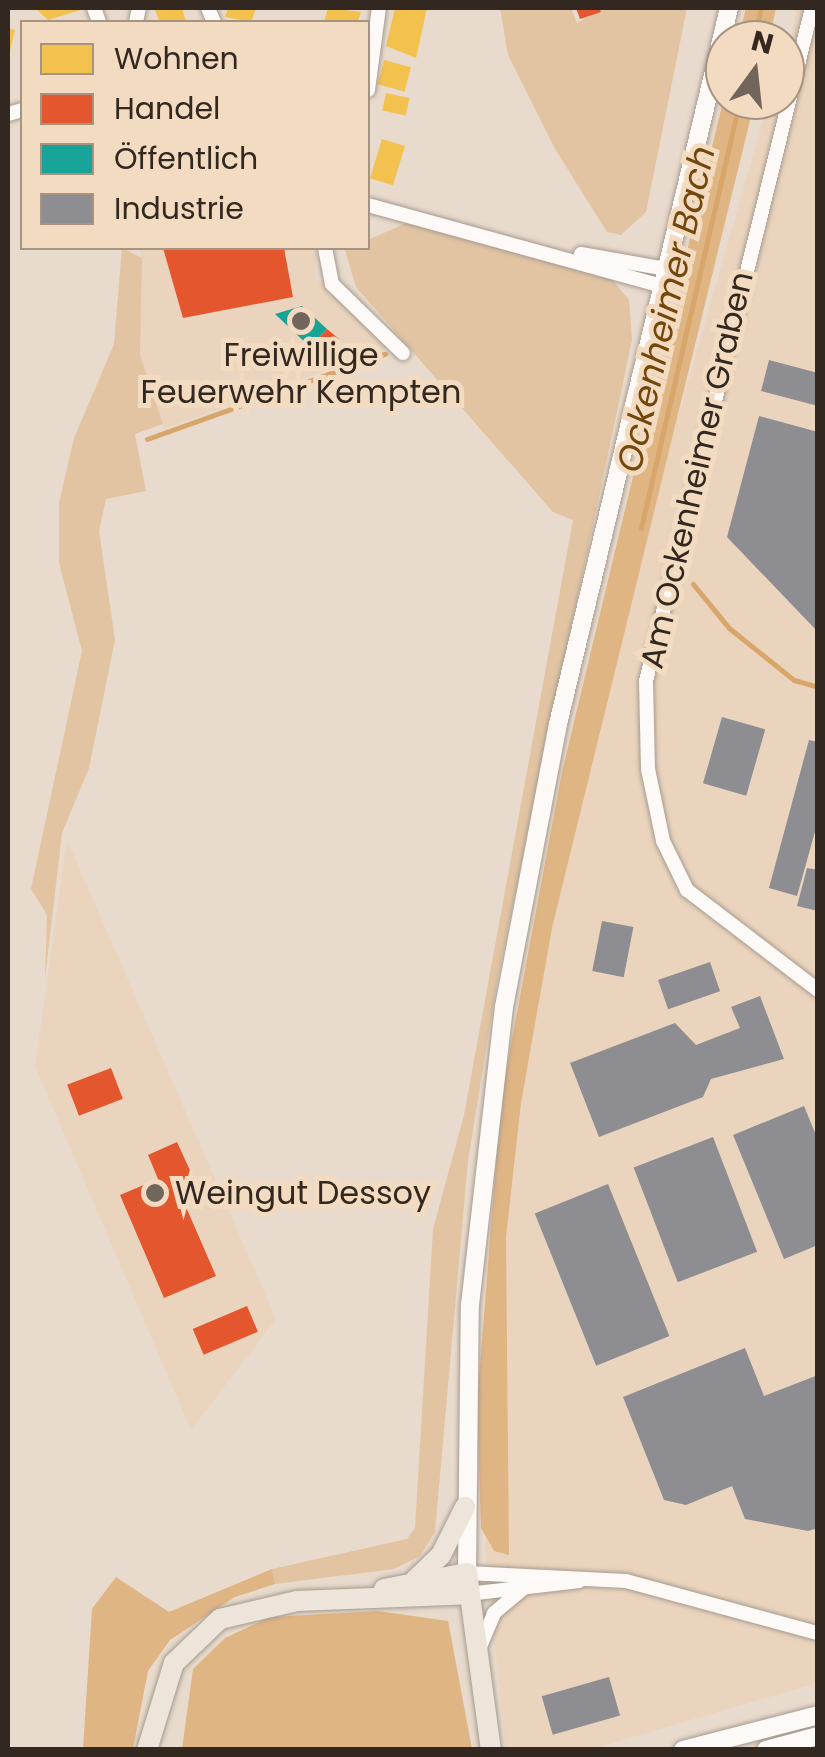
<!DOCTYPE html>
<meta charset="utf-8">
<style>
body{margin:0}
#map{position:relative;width:825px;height:1757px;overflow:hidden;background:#e8dacc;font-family:Poppins,sans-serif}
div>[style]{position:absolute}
.built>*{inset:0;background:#ebd4bd}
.green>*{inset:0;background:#e2c4a3}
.forest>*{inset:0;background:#e0b584}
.homes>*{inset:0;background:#f2c14e;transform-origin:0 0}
.shops>*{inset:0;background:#e4572e;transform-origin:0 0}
.public>*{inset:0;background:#17a398}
.industry>*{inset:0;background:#8d8d92;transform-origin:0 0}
.stream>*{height:5px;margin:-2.5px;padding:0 2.5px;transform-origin:2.5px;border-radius:2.5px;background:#d8a66b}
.roads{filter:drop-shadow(0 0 2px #a59b90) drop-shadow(0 0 2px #a59b90)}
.street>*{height:14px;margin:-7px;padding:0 7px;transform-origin:7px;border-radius:7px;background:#fcf9f7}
.secondary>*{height:18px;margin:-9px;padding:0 9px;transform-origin:9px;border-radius:9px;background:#fcf9f7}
.primary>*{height:20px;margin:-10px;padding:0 10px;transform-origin:10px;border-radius:10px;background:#ede5da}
.dots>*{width:28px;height:28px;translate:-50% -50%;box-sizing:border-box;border:5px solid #f3dbc1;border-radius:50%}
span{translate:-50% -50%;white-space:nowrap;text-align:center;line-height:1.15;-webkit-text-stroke:10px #f3dbc1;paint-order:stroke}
.poi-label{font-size:32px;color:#32281f}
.left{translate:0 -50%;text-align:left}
.street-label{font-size:32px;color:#32281f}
.water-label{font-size:35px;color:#73470b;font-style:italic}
.frame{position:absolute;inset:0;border:10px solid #32281f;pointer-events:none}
.legend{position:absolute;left:20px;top:20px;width:350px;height:230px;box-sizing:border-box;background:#f3dbc1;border:2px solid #a69380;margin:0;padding:12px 18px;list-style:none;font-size:30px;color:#32281f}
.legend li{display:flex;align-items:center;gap:20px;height:50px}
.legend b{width:50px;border:2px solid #a69380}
.north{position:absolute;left:705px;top:20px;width:100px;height:100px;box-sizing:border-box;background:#f3dbc1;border:2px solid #a69380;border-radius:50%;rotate:15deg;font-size:28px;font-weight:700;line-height:40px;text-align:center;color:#32281f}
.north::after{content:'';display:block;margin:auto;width:35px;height:45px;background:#72665c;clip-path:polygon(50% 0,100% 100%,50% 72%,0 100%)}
</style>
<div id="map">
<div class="built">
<div style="clip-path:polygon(796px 8px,817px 8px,817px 1683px,592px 1749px,506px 1750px,485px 1547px,503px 1137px,549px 869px,769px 100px,785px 100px)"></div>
<div style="clip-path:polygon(141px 248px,317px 248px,315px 278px,389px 347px,164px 429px,140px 355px)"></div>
<div style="clip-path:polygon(67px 840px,276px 1319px,191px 1430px,35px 1066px)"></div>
</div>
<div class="green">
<div style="clip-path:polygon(500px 8px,571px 8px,577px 23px,603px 8px,687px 8px,646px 212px,621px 235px,607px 232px,555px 149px,508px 55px)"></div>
<div style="clip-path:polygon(411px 221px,610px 277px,629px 300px,632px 340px,498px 975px,468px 1161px,435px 1532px,420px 1556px,394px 1569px,275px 1584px,272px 1569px,407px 1539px,415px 1528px,433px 1229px,464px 1115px,573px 520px,553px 512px,356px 287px,345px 250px)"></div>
<div style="clip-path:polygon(122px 248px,142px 258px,140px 355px,163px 424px,135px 434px,146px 491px,106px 499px,99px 531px,115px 640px,89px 768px,62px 833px,45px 978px,47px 915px,31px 889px,82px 651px,59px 563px,59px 503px,74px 438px,114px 344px)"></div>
</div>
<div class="forest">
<div style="clip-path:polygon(746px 8px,776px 8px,769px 40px,738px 40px)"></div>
<div style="clip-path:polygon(725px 93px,725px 100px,755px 100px,552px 928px,521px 1103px,506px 1237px,509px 1555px,494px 1551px,481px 1528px,477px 1405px,501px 1098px,562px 772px)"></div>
<div style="clip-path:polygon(272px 1569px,275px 1584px,235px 1597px,170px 1640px,148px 1671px,133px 1749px,83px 1749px,92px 1609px,116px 1577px,169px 1612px)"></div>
<div style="clip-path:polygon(378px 1611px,448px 1621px,472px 1749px,182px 1749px,193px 1669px,225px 1638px,270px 1617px)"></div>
</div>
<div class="homes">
<div style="clip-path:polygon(35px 8px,87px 8px,48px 20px)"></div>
<div style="clip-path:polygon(154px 8px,182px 8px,186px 22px,160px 22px)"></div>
<div style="clip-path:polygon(228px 8px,256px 8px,251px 22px,225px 17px)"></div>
<div style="clip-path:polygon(328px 8px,361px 12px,358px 22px,324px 22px)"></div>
<div style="clip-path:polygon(395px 8px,427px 8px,416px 58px,386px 46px)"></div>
<div style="clip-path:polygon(8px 28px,15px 30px,9px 55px,8px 54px)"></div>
<div style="left:384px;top:60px;width:28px;height:25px;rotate:15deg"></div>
<div style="left:386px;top:93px;width:24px;height:18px;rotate:12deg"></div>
<div style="left:382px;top:139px;width:24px;height:41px;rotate:17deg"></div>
</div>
<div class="shops">
<div style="clip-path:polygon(576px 8px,599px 8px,601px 12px,580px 19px)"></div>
<div style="clip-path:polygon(163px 248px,284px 248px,293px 297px,183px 318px)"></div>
<div style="clip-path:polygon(327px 329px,339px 339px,317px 358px,308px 350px)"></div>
<div style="left:111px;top:1068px;width:33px;height:47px;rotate:69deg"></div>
<div style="clip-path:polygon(177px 1142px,193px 1177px,176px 1184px,216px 1276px,164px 1298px,120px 1195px,158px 1179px,148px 1155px)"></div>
<div style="left:247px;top:1306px;width:28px;height:59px;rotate:67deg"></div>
</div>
<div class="public">
<div style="clip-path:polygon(302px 306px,327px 329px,310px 347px,275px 314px)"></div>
</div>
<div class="industry">
<div style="clip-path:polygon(769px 360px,818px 373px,818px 406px,761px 391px)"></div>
<div style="clip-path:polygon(759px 416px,818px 432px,818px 632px,727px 537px)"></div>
<div style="left:722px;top:717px;width:45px;height:69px;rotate:16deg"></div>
<div style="clip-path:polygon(809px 740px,818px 742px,818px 821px,797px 896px,769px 888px)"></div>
<div style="clip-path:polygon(807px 868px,818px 870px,818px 911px,797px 906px)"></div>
<div style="left:602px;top:921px;width:32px;height:51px;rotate:11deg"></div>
<div style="left:710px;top:962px;width:31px;height:55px;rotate:71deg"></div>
<div style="clip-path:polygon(760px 996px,784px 1059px,711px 1079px,703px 1097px,599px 1137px,570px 1063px,675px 1023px,696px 1045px,740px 1028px,731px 1007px)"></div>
<div style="clip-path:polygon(804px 1106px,818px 1140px,818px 1245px,784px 1259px,733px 1135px)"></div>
<div style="left:713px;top:1137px;width:123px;height:85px;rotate:69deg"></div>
<div style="left:608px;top:1184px;width:164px;height:79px;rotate:68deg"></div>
<div style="clip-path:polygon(745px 1348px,764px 1396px,818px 1375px,818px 1528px,808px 1531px,745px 1519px,732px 1486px,686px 1505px,664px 1500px,623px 1397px)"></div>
<div style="left:609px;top:1677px;width:40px;height:70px;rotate:74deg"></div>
</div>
<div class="stream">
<div style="left:753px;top:40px;width:33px;rotate:-76deg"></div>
<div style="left:147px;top:439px;width:253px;rotate:-19.7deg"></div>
<div style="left:641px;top:528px;width:439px;rotate:-77deg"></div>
<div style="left:693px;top:584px;width:57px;rotate:50.7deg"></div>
<div style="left:729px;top:628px;width:83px;rotate:38.7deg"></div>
<div style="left:794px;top:680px;width:25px;rotate:16deg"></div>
</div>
<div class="roads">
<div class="street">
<div style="left:94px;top:8px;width:15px;rotate:70deg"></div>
<div style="left:208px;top:8px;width:15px;rotate:67deg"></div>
<div style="left:812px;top:8px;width:693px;rotate:103.86deg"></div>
<div style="left:646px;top:681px;width:88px;rotate:88.7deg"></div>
<div style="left:648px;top:769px;width:74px;rotate:78.2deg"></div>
<div style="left:663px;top:841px;width:55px;rotate:63.9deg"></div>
<div style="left:687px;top:890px;width:165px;rotate:37.4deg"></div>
<div style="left:136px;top:22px;width:14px;rotate:-78deg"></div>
<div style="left:368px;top:90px;width:83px;rotate:-82.4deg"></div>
<div style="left:8px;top:114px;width:15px;rotate:-16deg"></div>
<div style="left:368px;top:205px;width:305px;rotate:15.4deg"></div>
<div style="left:325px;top:248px;width:37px;rotate:79deg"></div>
<div style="left:332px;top:284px;width:99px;rotate:44.2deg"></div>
<div style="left:581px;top:254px;width:86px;rotate:10deg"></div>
<div style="left:467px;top:1573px;width:159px;rotate:2.9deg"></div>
<div style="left:626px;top:1581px;width:199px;rotate:15.2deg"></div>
<div style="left:468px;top:1594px;width:112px;rotate:-6.7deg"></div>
<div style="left:479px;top:1649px;width:39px;rotate:-67deg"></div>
<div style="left:494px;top:1613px;width:39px;rotate:-40deg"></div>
</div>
<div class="secondary">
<div style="left:467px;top:1573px;width:268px;rotate:-89.4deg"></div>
<div style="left:470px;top:1305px;width:300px;rotate:-83.5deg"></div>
<div style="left:504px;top:1007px;width:288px;rotate:-79.2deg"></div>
<div style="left:558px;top:724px;width:736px;rotate:-76.57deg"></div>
<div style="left:683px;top:1750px;width:139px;rotate:-14.5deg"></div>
<div style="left:766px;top:1750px;width:54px;rotate:-15.1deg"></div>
</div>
<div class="primary">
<div style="left:415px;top:1580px;width:36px;rotate:-44deg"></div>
<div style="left:441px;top:1555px;width:54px;rotate:-63.4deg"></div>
<div style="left:384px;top:1589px;width:85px;rotate:-10.9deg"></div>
<div style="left:467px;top:1573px;width:179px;rotate:82.3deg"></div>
<div style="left:147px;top:1750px;width:91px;rotate:-72.8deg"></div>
<div style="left:174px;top:1663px;width:64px;rotate:-43.7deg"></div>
<div style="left:220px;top:1619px;width:79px;rotate:-13.2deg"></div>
<div style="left:297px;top:1601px;width:171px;rotate:-2.3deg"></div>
</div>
</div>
<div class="dots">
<div style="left:301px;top:321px;background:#72665c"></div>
<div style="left:155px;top:1193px;background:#72665c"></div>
</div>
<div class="poi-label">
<span style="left:301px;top:374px">Freiwillige<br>Feuerwehr Kempten</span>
<span class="left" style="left:175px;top:1193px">Weingut Dessoy</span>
</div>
<div class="street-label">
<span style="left:697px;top:470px;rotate:-77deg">Am Ockenheimer Graben</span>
</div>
<div class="water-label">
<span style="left:666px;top:309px;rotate:-77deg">Ockenheimer Bach</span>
</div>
<div class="frame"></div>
<ul class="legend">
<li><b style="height:28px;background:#f2c14e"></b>Wohnen</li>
<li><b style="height:28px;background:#e4572e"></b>Handel</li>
<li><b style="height:28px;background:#17a398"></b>Öffentlich</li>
<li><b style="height:28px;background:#8d8d92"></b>Industrie</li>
</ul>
<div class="north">N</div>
</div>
